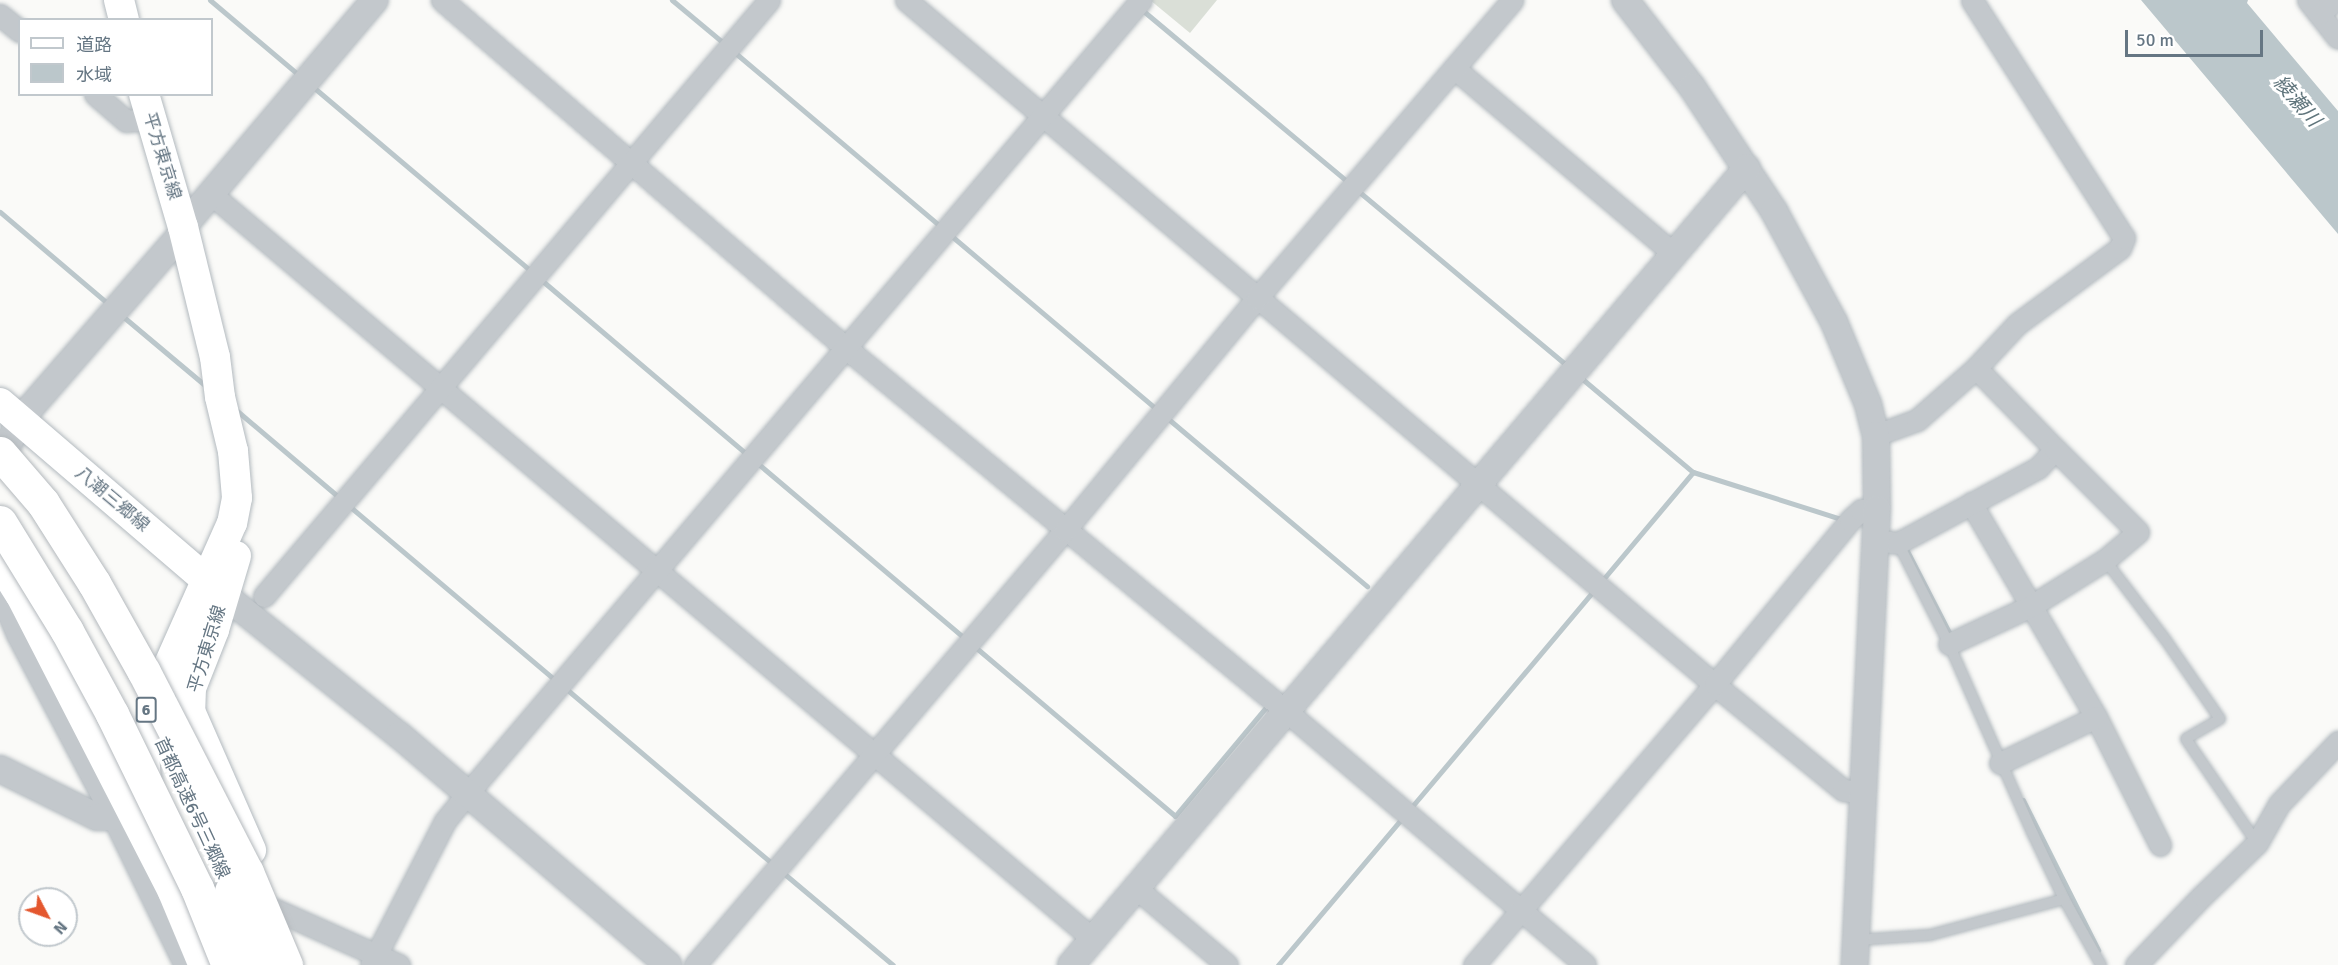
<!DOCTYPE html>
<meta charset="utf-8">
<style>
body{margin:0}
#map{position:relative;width:2338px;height:965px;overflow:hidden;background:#fafaf8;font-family:Signika,"Noto Sans JP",sans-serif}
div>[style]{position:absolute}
.green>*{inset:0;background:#dadfd7}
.water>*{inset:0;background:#bbc7cb}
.stream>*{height:5px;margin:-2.5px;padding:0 2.5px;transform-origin:2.5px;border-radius:2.5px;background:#bbc7cb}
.roads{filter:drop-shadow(0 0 2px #b3babf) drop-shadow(0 0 2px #b3babf)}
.service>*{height:10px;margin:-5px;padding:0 5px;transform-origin:5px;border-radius:5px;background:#c3c8cc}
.minor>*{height:21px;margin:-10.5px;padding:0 10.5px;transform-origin:10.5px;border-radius:10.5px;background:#c3c8cc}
.tertiary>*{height:26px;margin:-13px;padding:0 13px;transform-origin:13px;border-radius:13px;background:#c3c8cc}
.secondary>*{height:30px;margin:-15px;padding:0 15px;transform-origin:15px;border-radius:15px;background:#fff}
.motorway>*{height:33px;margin:-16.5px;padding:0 16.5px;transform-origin:16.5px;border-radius:16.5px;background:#fff}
.bridges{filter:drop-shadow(0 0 2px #b4b9bd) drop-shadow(0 0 2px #b4b9bd)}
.motorway-bridge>*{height:33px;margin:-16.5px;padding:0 16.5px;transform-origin:16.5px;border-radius:16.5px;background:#fff}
span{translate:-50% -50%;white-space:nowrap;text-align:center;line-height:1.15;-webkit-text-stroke:6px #fff;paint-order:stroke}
.shield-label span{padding:2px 4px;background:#fff;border:2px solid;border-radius:4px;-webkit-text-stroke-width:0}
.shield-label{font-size:16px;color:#657683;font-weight:700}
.street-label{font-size:18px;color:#657683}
.water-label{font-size:20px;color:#60757c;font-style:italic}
.legend{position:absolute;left:18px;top:18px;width:195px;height:78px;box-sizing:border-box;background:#fff;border:2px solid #c1c8cd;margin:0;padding:8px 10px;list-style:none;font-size:18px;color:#657683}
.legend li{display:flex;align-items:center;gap:12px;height:30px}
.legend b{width:30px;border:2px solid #c1c8cd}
.north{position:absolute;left:18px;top:887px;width:60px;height:60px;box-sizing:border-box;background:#fff;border:2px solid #c1c8cd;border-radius:50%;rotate:131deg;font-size:16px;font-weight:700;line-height:24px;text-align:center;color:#657683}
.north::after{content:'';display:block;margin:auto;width:21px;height:27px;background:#e4572e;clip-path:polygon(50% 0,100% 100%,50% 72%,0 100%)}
.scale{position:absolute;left:2125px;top:30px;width:138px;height:27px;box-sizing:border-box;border:3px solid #657683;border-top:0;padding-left:8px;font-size:18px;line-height:21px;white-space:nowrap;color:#657683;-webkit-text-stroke:4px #fff;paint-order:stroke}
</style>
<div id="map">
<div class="green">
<div style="clip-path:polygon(1150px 0,1217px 0,1190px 33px)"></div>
</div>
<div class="water">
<div style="clip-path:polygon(2141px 0,2248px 0,2247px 3px,2338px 111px,2338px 234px)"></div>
</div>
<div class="stream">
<div style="left:210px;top:0;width:118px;rotate:40.2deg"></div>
<div style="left:672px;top:0;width:70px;rotate:39.8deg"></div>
<div style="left:1141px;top:9px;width:273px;rotate:39.9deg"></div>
<div style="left:733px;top:51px;width:272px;rotate:40.2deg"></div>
<div style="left:312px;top:86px;width:288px;rotate:40.2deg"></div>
<div style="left:1357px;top:190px;width:276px;rotate:39.9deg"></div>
<div style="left:0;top:212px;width:145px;rotate:40.3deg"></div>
<div style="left:948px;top:233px;width:276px;rotate:40.2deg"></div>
<div style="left:539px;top:278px;width:275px;rotate:40.3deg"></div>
<div style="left:120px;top:314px;width:114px;rotate:40deg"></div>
<div style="left:1580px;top:377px;width:148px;rotate:40.1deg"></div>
<div style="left:236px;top:410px;width:138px;rotate:40.3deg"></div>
<div style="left:1166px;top:417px;width:263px;rotate:40.1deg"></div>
<div style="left:756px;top:462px;width:276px;rotate:40.2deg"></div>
<div style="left:348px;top:505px;width:272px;rotate:40.2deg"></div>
<div style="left:1904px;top:545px;width:105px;rotate:62.7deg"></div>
<div style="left:1600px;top:583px;width:145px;rotate:-50deg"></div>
<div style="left:1693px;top:472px;width:158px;rotate:17.6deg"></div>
<div style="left:974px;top:646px;width:263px;rotate:40.2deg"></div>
<div style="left:1175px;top:816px;width:142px;rotate:-50.1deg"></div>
<div style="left:564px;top:687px;width:275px;rotate:40.3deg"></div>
<div style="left:2023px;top:800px;width:168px;rotate:63.4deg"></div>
<div style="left:1409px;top:810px;width:287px;rotate:-49.9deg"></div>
<div style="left:781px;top:871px;width:146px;rotate:40deg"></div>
<div style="left:1278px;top:965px;width:194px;rotate:-49.8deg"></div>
</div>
<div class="roads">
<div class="service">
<div style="left:1898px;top:543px;width:113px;rotate:63.2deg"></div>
<div style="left:1949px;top:644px;width:206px;rotate:66.2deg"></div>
<div style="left:2032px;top:832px;width:74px;rotate:64.5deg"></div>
<div style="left:2064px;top:899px;width:76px;rotate:60.7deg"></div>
<div style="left:2105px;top:560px;width:99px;rotate:52.8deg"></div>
<div style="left:2165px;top:639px;width:97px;rotate:55.5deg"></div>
<div style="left:2220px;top:719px;width:39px;rotate:150deg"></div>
<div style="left:2186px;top:739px;width:126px;rotate:55.7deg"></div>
<div style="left:1857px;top:940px;width:73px;rotate:-3.9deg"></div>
<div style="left:1930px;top:935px;width:139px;rotate:-15deg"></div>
</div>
<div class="minor">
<div style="left:442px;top:0;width:533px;rotate:40.74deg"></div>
<div style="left:846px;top:348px;width:570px;rotate:39.52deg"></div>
<div style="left:1286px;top:711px;width:392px;rotate:40.3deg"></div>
<div style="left:906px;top:0;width:1068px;rotate:40.25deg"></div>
<div style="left:1721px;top:690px;width:158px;rotate:39.3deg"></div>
<div style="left:1843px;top:790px;width:21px;rotate:8deg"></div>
<div style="left:2308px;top:0;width:48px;rotate:51.7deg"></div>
<div style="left:2319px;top:14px;width:21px;rotate:-41deg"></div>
<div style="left:0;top:15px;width:26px;rotate:39deg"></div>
<div style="left:1454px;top:68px;width:287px;rotate:40.2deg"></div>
<div style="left:95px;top:94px;width:41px;rotate:41.1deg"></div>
<div style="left:126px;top:121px;width:25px;rotate:-5deg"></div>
<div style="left:211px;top:194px;width:1155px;rotate:40.19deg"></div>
<div style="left:1876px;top:435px;width:44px;rotate:-20.1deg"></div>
<div style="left:1917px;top:420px;width:79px;rotate:-41.4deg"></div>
<div style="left:1976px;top:368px;width:60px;rotate:-47deg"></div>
<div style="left:2017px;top:324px;width:128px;rotate:-36.4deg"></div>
<div style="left:2120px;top:248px;width:11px;rotate:-68deg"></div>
<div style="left:2124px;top:238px;width:282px;rotate:-122.6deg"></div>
<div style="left:1971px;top:503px;width:248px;rotate:59.7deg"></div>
<div style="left:2096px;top:717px;width:143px;rotate:63.4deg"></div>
<div style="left:1875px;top:540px;width:23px;rotate:7deg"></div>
<div style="left:1898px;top:543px;width:159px;rotate:-28.2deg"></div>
<div style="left:2038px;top:468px;width:25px;rotate:-48deg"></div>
<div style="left:2055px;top:449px;width:113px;rotate:-134.3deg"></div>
<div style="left:0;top:594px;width:43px;rotate:67deg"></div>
<div style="left:17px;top:634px;width:207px;rotate:62.3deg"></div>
<div style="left:113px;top:817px;width:165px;rotate:64.1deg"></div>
<div style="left:264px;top:596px;width:781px;rotate:-49.72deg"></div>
<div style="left:1949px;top:644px;width:90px;rotate:-24.9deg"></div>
<div style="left:2031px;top:606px;width:87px;rotate:-31.9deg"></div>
<div style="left:2105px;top:560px;width:43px;rotate:-40.3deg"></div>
<div style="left:2138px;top:532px;width:117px;rotate:-135deg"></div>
<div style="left:2000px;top:763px;width:106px;rotate:-25.6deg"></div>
<div style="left:1136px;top:888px;width:119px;rotate:40.2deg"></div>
<div style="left:276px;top:910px;width:135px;rotate:24.1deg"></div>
<div style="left:371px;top:965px;width:162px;rotate:-62.8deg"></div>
<div style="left:445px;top:821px;width:35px;rotate:-51deg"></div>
<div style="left:467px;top:794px;width:1041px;rotate:-49.67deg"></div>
<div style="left:695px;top:965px;width:571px;rotate:-49.62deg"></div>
<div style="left:1065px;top:530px;width:301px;rotate:-50.4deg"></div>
<div style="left:1257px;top:298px;width:392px;rotate:-49.4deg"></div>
<div style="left:1474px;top:965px;width:370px;rotate:-49.4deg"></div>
<div style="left:1715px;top:684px;width:212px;rotate:-50.5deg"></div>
<div style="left:1850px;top:520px;width:15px;rotate:-42deg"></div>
<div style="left:1861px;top:510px;width:16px;rotate:-4deg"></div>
<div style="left:2136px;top:965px;width:95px;rotate:-46.3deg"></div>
<div style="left:2202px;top:896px;width:76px;rotate:-43.9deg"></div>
<div style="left:2257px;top:843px;width:45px;rotate:-60.6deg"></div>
<div style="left:2279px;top:804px;width:86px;rotate:-46.4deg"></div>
</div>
<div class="tertiary">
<div style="left:1625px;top:0;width:110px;rotate:52.4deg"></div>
<div style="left:1692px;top:87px;width:149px;rotate:56.5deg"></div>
<div style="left:1774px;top:211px;width:126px;rotate:61.6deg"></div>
<div style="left:1834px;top:322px;width:89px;rotate:67.5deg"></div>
<div style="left:1868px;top:404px;width:32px;rotate:76deg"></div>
<div style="left:1876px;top:435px;width:74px;rotate:89.2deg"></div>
<div style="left:1877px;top:509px;width:457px;rotate:92.8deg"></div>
<div style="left:183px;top:227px;width:297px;rotate:-49.8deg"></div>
<div style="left:0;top:462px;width:45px;rotate:-65.1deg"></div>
<div style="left:19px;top:421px;width:252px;rotate:-49deg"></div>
<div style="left:224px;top:595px;width:224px;rotate:38.7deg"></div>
<div style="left:399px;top:735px;width:354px;rotate:40.5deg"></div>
<div style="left:0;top:769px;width:108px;rotate:26.3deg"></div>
<div style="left:97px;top:817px;width:16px"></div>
<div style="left:1071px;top:965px;width:1045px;rotate:-49.7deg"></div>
</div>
<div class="secondary">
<div style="left:119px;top:0;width:21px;rotate:76deg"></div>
<div style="left:144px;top:94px;width:139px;rotate:73.7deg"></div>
<div style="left:183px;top:227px;width:134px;rotate:76.2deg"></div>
<div style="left:215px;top:357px;width:40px;rotate:82.9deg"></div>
<div style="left:220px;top:397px;width:56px;rotate:76.5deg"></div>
<div style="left:233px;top:451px;width:47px;rotate:85.1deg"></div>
<div style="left:237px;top:498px;width:25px;rotate:101deg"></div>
<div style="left:232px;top:523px;width:158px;rotate:114deg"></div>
<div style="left:168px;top:667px;width:89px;rotate:105.6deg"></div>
<div style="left:144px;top:753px;width:32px;rotate:86deg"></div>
<div style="left:0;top:403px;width:292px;rotate:40.6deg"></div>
<div style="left:236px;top:556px;width:77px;rotate:106.6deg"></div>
<div style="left:214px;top:630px;width:62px;rotate:111.6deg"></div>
<div style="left:191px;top:688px;width:23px;rotate:92deg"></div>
<div style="left:190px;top:711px;width:152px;rotate:66.3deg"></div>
</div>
<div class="motorway">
<div style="left:0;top:560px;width:39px;rotate:58deg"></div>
<div style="left:21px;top:593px;width:335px;rotate:62.8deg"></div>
<div style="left:174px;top:891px;width:80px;rotate:67.3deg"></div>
</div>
</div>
<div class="bridges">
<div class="motorway-bridge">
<div style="left:0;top:453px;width:66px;rotate:49.3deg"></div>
<div style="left:43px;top:503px;width:95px;rotate:57.5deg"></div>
<div style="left:94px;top:583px;width:102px;rotate:60.7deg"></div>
<div style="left:144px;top:672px;width:225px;rotate:62.8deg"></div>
<div style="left:247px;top:872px;width:101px;rotate:67.2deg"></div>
<div style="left:0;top:522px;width:128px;rotate:58.4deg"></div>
<div style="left:67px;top:631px;width:94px;rotate:61.5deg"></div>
<div style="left:112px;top:714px;width:194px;rotate:64deg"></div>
<div style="left:197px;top:888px;width:83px;rotate:68.1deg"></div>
<div style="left:231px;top:891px;width:79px;rotate:68.6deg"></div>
</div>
</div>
<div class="shield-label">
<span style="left:146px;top:710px">6</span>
</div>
<div class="street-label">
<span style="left:162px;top:156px;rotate:73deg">平方東京線</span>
<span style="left:112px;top:499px;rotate:40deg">八潮三郷線</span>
<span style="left:207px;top:649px;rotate:-73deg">平方東京線</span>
<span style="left:192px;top:808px;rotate:65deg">首都高速6号三郷線</span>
</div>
<div class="water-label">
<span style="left:2297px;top:101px;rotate:49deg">綾瀬川</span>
</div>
<ul class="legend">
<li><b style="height:8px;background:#fff"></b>道路</li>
<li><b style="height:16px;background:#bbc7cb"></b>水域</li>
</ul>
<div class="north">N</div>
<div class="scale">50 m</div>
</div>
